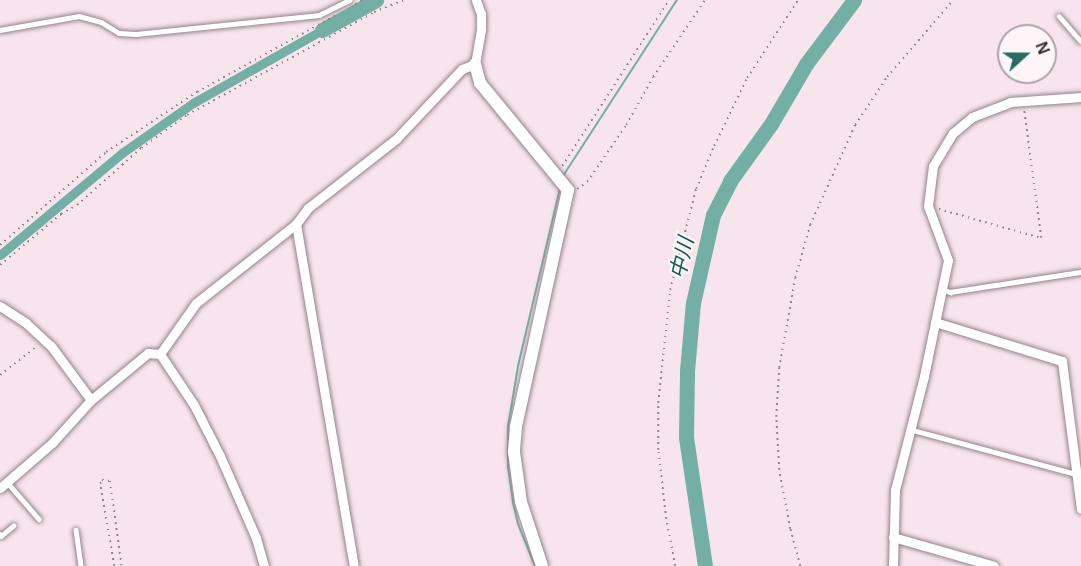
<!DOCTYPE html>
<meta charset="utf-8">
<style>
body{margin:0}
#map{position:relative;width:1081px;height:566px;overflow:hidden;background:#f7e4ec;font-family:Helvetica,"Noto Sans JP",sans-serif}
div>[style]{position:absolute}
.stream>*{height:2px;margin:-1px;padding:0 1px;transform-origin:1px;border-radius:1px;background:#73afa5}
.canal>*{height:9px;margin:-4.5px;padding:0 4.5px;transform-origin:4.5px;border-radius:4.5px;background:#73afa5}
.river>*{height:15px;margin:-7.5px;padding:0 7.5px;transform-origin:7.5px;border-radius:7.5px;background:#73afa5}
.path>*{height:1.5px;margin-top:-0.75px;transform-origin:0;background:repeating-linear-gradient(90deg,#92858a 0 1.5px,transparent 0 6px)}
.roads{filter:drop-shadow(0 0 2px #93838a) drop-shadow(0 0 2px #93838a)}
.service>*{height:4.5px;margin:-2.25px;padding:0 2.25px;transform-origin:2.25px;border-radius:2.25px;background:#fff}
.minor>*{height:9px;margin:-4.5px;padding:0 4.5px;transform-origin:4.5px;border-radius:4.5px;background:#fff}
.tertiary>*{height:12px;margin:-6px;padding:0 6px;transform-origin:6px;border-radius:6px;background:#fff}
span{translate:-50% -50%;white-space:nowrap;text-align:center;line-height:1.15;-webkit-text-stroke:4.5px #fdf5f8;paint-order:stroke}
.water-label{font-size:21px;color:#055d54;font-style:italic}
.north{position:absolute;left:997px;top:24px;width:60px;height:60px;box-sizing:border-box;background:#fdf5f8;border:2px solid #ada5a8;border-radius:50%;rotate:69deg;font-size:16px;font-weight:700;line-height:24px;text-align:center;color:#352e31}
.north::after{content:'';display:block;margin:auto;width:21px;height:27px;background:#256d63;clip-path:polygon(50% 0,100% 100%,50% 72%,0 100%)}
</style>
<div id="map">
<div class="stream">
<div style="left:563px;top:176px;width:210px;rotate:-57.1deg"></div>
<div style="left:535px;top:566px;width:45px;rotate:-112deg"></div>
<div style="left:518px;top:524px;width:23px;rotate:-103deg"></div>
<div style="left:513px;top:502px;width:34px;rotate:-98deg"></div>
<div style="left:508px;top:468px;width:41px;rotate:-90deg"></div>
<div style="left:508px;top:427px;width:62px;rotate:-80.7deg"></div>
<div style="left:518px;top:366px;width:183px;rotate:-76.7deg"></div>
</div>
<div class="canal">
<div style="left:0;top:255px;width:159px;rotate:-39.9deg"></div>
<div style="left:122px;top:153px;width:87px;rotate:-35.2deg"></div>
<div style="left:193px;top:103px;width:148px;rotate:-29.5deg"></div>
</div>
<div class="river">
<div style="left:322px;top:30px;width:62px;rotate:-29.1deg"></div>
<div style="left:705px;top:566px;width:130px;rotate:-98.4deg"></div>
<div style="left:686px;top:437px;width:66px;rotate:-89.1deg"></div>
<div style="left:687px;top:371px;width:68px;rotate:-85deg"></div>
<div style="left:693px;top:303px;width:90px;rotate:-77.2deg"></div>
<div style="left:713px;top:215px;width:38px;rotate:-63deg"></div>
<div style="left:730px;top:181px;width:70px;rotate:-54.3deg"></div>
<div style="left:771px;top:124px;width:69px;rotate:-59.7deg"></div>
<div style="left:806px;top:64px;width:80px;rotate:-53.1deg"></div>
</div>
<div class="path">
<div style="left:355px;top:4px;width:8px;rotate:-30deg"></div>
<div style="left:562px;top:166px;width:197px;rotate:-57.2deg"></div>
<div style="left:577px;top:189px;width:12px;rotate:-35deg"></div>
<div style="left:587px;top:182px;width:69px;rotate:-55.6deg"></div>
<div style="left:626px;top:125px;width:55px;rotate:-60.6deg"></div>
<div style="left:653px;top:77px;width:93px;rotate:-56deg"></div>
<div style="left:939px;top:209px;width:106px;rotate:15.9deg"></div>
<div style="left:1041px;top:238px;width:129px;rotate:-97.6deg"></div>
<div style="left:0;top:245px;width:141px;rotate:-41.3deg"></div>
<div style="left:106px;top:152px;width:109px;rotate:-33.4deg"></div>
<div style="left:197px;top:92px;width:161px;rotate:-29deg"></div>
<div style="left:0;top:265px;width:80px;rotate:-39.9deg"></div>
<div style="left:61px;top:214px;width:18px;rotate:-29deg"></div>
<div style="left:77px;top:205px;width:86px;rotate:-41.7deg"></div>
<div style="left:141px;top:148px;width:57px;rotate:-35.7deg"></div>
<div style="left:187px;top:115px;width:213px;rotate:-28.8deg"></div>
<div style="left:374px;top:12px;width:32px;rotate:-22deg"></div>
<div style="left:0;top:375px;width:47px;rotate:-38.1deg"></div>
<div style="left:114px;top:566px;width:83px;rotate:-99.7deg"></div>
<div style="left:100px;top:484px;width:4px;rotate:-63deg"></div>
<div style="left:102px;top:480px;width:8px;rotate:7deg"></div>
<div style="left:110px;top:481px;width:86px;rotate:82deg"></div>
<div style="left:675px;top:566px;width:48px;rotate:-100.8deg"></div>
<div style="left:666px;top:519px;width:69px;rotate:-96.6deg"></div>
<div style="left:658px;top:450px;width:47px;rotate:-90deg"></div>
<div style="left:658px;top:403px;width:114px;rotate:-83.9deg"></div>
<div style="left:670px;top:290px;width:104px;rotate:-75.6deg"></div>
<div style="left:696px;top:189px;width:47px;rotate:-67.3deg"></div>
<div style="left:714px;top:146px;width:76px;rotate:-64.1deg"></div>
<div style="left:747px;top:78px;width:93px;rotate:-56.8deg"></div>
<div style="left:800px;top:566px;width:38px;rotate:-105deg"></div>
<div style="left:790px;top:529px;width:60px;rotate:-100.6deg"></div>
<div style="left:779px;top:470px;width:53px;rotate:-93.2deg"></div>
<div style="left:776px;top:417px;width:49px;rotate:-86.5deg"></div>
<div style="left:779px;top:368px;width:91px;rotate:-79.9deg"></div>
<div style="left:795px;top:278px;width:55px;rotate:-74.2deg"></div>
<div style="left:810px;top:225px;width:110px;rotate:-65.8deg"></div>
<div style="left:855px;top:125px;width:58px;rotate:-56.3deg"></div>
<div style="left:887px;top:77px;width:101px;rotate:-49.4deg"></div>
</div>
<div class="roads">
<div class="service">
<div style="left:1059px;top:16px;width:33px;rotate:49deg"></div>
<div style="left:0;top:30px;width:80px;rotate:-10deg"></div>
<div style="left:79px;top:16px;width:23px;rotate:15deg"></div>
<div style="left:101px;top:22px;width:21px;rotate:31deg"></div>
<div style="left:119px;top:33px;width:17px;rotate:3deg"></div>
<div style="left:136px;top:34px;width:184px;rotate:-5.9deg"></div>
<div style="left:319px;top:15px;width:34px;rotate:-26deg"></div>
<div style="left:942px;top:289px;width:9px;rotate:21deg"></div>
<div style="left:950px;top:292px;width:133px;rotate:-8.7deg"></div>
<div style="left:909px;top:429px;width:173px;rotate:15.1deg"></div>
<div style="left:7px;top:482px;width:49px;rotate:49.1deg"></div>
<div style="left:76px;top:530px;width:36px;rotate:82deg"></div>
<div style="left:0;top:534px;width:2px;rotate:63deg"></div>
<div style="left:1px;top:536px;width:16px;rotate:-40deg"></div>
</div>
<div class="minor">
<div style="left:296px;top:224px;width:347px;rotate:80.4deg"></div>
<div style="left:0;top:306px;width:31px;rotate:33deg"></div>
<div style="left:26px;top:323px;width:34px;rotate:43deg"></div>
<div style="left:51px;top:346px;width:67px;rotate:53.5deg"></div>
<div style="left:935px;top:322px;width:133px;rotate:17.1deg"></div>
<div style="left:1062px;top:361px;width:149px;rotate:82.7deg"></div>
<div style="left:160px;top:354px;width:62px;rotate:-54.8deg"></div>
<div style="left:196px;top:303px;width:127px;rotate:-38.3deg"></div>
<div style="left:296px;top:224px;width:20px;rotate:-53deg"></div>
<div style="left:308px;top:208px;width:112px;rotate:-38.1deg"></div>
<div style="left:396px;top:139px;width:96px;rotate:-46.7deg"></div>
<div style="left:462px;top:69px;width:14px;rotate:-21deg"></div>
<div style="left:475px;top:64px;width:36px;rotate:-80deg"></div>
<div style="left:481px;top:29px;width:15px;rotate:-90deg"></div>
<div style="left:481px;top:14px;width:15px;rotate:-110deg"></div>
<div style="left:160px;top:354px;width:61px;rotate:56.3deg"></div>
<div style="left:194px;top:405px;width:57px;rotate:63deg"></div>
<div style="left:220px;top:456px;width:90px;rotate:66.3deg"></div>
<div style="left:256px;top:538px;width:29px;rotate:74deg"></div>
<div style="left:0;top:488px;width:69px;rotate:-40.9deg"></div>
<div style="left:52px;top:443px;width:58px;rotate:-47.8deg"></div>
<div style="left:91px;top:400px;width:74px;rotate:-39.5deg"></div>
<div style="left:148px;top:353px;width:12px;rotate:5deg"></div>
<div style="left:893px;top:537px;width:105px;rotate:16deg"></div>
<div style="left:893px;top:566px;width:76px;rotate:-88.5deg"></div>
<div style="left:895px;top:490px;width:118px;rotate:-75.7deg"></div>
<div style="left:924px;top:376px;width:118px;rotate:-78.3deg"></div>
<div style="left:948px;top:260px;width:58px;rotate:-110.3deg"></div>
<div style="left:928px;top:206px;width:40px;rotate:-82.9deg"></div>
<div style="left:933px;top:166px;width:39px;rotate:-59deg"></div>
<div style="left:953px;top:133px;width:25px;rotate:-40deg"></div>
<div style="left:972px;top:117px;width:42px;rotate:-21deg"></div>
<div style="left:1011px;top:102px;width:70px;rotate:-4.1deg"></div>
</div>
<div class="tertiary">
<div style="left:475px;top:64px;width:20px;rotate:75deg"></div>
<div style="left:480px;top:83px;width:139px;rotate:50.6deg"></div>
<div style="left:568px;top:190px;width:243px;rotate:102.4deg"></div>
<div style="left:516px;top:427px;width:25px;rotate:95deg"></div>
<div style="left:514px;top:452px;width:50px;rotate:82deg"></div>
<div style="left:521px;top:502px;width:67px;rotate:71.8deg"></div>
</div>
</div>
<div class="water-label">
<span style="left:682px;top:258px;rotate:-77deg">中川</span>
</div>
<div class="north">N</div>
</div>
